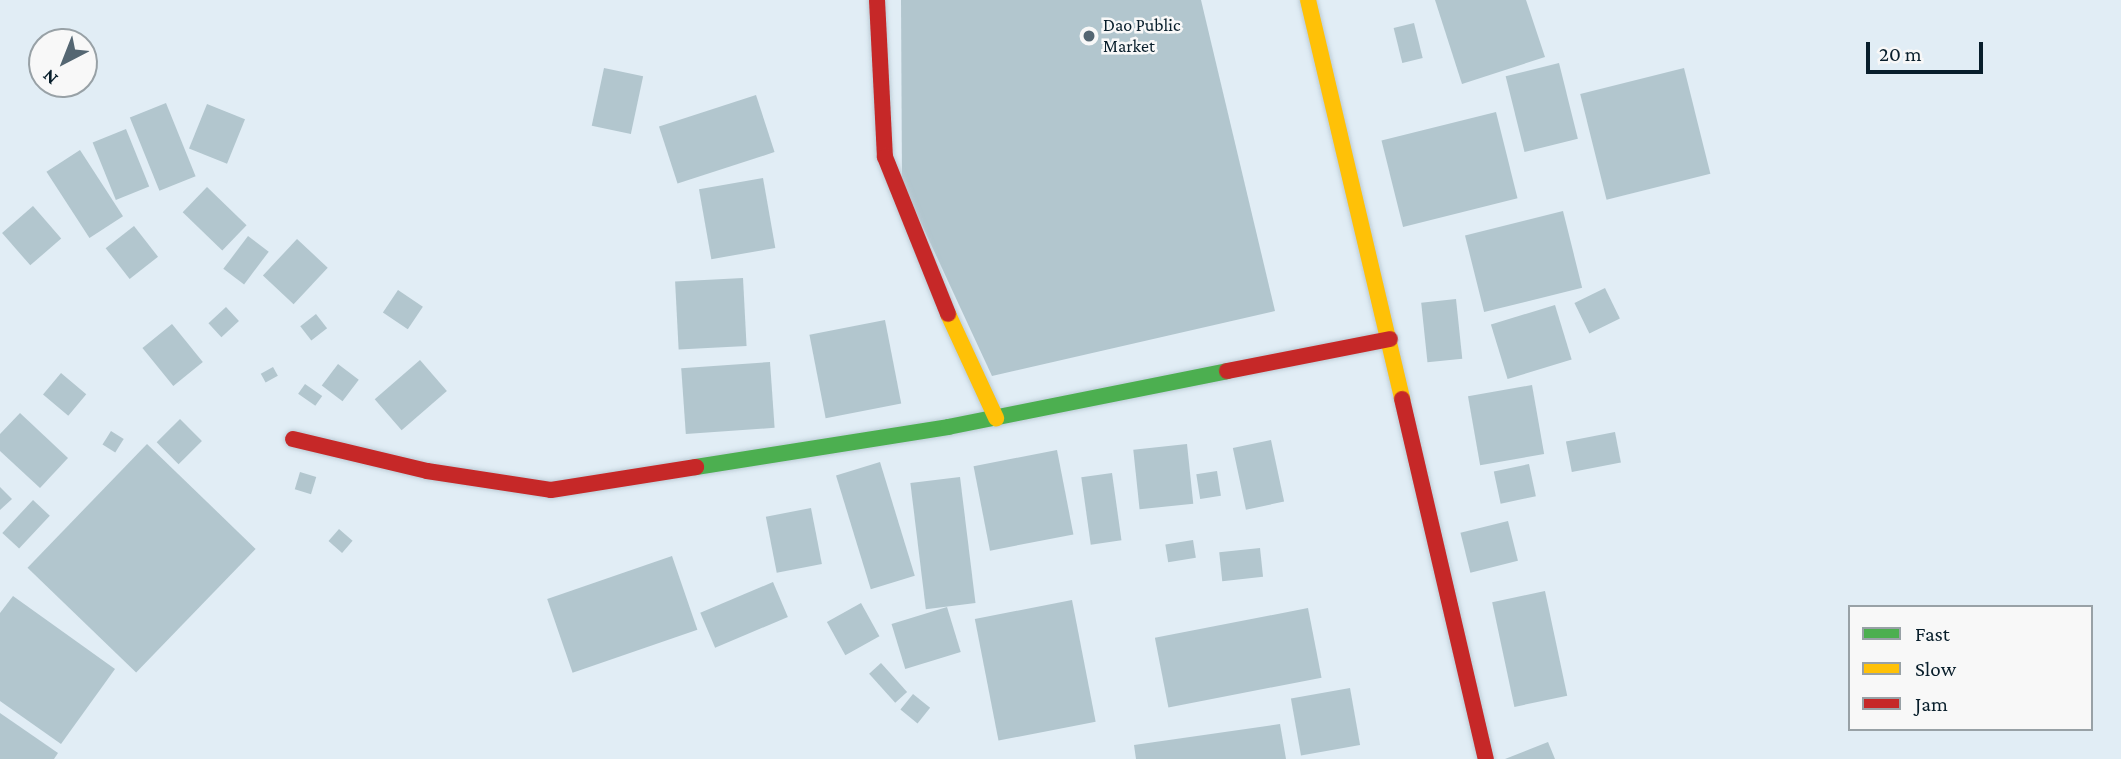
<!DOCTYPE html>
<style>
body{margin:0}
#map{position:relative;width:2121px;height:759px;overflow:hidden;background:#e1edf5;font-family:"Crimson Pro",serif}
div>[style]{position:absolute}
.building>*{inset:0;background:#b2c6ce;transform-origin:0 0}
.roads{filter:drop-shadow(0 0 2px #bbcbd5) drop-shadow(0 0 2px #bbcbd5)}
.fast>*{height:16px;margin:-8px;padding:0 8px;transform-origin:8px;border-radius:8px;background:#4caf50}
.slow>*{height:16px;margin:-8px;padding:0 8px;transform-origin:8px;border-radius:8px;background:#ffc107}
.jam>*{height:16px;margin:-8px;padding:0 8px;transform-origin:8px;border-radius:8px;background:#c62828}
.dots>*{width:19px;height:19px;translate:-50% -50%;box-sizing:border-box;border:4px solid #f8f8f8;border-radius:50%}
span{translate:-50% -50%;white-space:nowrap;text-align:center;line-height:1.15;-webkit-text-stroke:5px #f8f8f8;paint-order:stroke}
.poi-label{font-size:18px;color:#081e2b}
.left{translate:0 -50%;text-align:left}
.legend{position:absolute;left:1848px;top:605px;width:245px;height:126px;box-sizing:border-box;background:#f8f8f8;border:2px solid #98a1a6;margin:0;padding:9px 12px;list-style:none;font-size:21px;color:#081e2b}
.legend li{display:flex;align-items:center;gap:14px;height:35px}
.legend b{width:35px;border:2px solid #98a1a6}
.north{position:absolute;left:28px;top:28px;width:70px;height:70px;box-sizing:border-box;background:#f8f8f8;border:2px solid #98a1a6;border-radius:50%;rotate:222deg;font-size:19px;font-weight:700;line-height:28px;text-align:center;color:#081e2b}
.north::after{content:'';display:block;margin:auto;width:24px;height:32px;background:#546672;clip-path:polygon(50% 0,100% 100%,50% 72%,0 100%)}
.scale{position:absolute;left:1866px;top:42px;width:117px;height:32px;box-sizing:border-box;border:4px solid #081e2b;border-top:0;padding-left:9px;font-size:21px;line-height:24px;white-space:nowrap;color:#081e2b;-webkit-text-stroke:5px #f8f8f8;paint-order:stroke}
</style>
<div id="map">
<div class="building">
<div style="clip-path:polygon(901px 0,1201px 0,1275px 311px,992px 376px,902px 182px)"></div>
<div style="clip-path:polygon(1435px 0,1526px 0,1545px 57px,1462px 84px)"></div>
<div style="left:1414px;top:23px;width:36px;height:21px;rotate:76deg"></div>
<div style="left:1559px;top:63px;width:78px;height:55px;rotate:76deg"></div>
<div style="left:604px;top:68px;width:40px;height:59px;rotate:12deg"></div>
<div style="left:1684px;top:68px;width:109px;height:107px;rotate:76deg"></div>
<div style="left:756px;top:95px;width:60px;height:102px;rotate:72deg"></div>
<div style="left:166px;top:103px;width:79px;height:39px;rotate:68deg"></div>
<div style="left:207px;top:104px;width:41px;height:48px;rotate:22deg"></div>
<div style="left:1496px;top:112px;width:89px;height:118px;rotate:76deg"></div>
<div style="left:126px;top:129px;width:62px;height:36px;rotate:68deg"></div>
<div style="left:80px;top:150px;width:79px;height:40px;rotate:57deg"></div>
<div style="left:763px;top:178px;width:71px;height:65px;rotate:80deg"></div>
<div style="left:207px;top:187px;width:55px;height:35px;rotate:44deg"></div>
<div style="left:33px;top:206px;width:43px;height:41px;rotate:49deg"></div>
<div style="left:1563px;top:211px;width:79px;height:101px;rotate:76deg"></div>
<div style="left:134px;top:226px;width:39px;height:36px;rotate:52deg"></div>
<div style="left:248px;top:236px;width:26px;height:41px;rotate:37deg"></div>
<div style="left:297px;top:239px;width:42px;height:50px;rotate:43deg"></div>
<div style="left:743px;top:278px;width:68px;height:68px;rotate:87deg"></div>
<div style="left:1605px;top:288px;width:34px;height:34px;rotate:64deg"></div>
<div style="left:398px;top:290px;width:30px;height:27px;rotate:34deg"></div>
<div style="left:1456px;top:299px;width:60px;height:35px;rotate:84deg"></div>
<div style="left:1555px;top:305px;width:57px;height:67px;rotate:73deg"></div>
<div style="left:226px;top:307px;width:19px;height:24px;rotate:47deg"></div>
<div style="left:316px;top:314px;width:18px;height:20px;rotate:52deg"></div>
<div style="left:885px;top:320px;width:85px;height:77px;rotate:79deg"></div>
<div style="left:172px;top:324px;width:49px;height:38px;rotate:51deg"></div>
<div style="left:420px;top:360px;width:41px;height:60px;rotate:49deg"></div>
<div style="left:770px;top:362px;width:66px;height:89px;rotate:86deg"></div>
<div style="left:338px;top:364px;width:26px;height:27px;rotate:37deg"></div>
<div style="left:273px;top:367px;width:10px;height:14px;rotate:61deg"></div>
<div style="left:61px;top:373px;width:33px;height:28px;rotate:40deg"></div>
<div style="left:305px;top:384px;width:21px;height:12px;rotate:35deg"></div>
<div style="left:1532px;top:385px;width:70px;height:65px;rotate:80deg"></div>
<div style="clip-path:polygon(20px 413px,68px 458px,40px 488px,0 451px,0 434px)"></div>
<div style="left:180px;top:419px;width:31px;height:33px;rotate:45deg"></div>
<div style="left:111px;top:431px;width:15px;height:16px;rotate:32deg"></div>
<div style="left:1615px;top:432px;width:31px;height:50px;rotate:79deg"></div>
<div style="left:1271px;top:440px;width:63px;height:39px;rotate:78deg"></div>
<div style="left:147px;top:444px;width:151px;height:172px;rotate:44deg"></div>
<div style="left:1187px;top:444px;width:60px;height:54px;rotate:84deg"></div>
<div style="left:1057px;top:450px;width:86px;height:85px;rotate:79deg"></div>
<div style="left:880px;top:462px;width:119px;height:46px;rotate:73deg"></div>
<div style="left:1529px;top:464px;width:33px;height:36px;rotate:78deg"></div>
<div style="left:1217px;top:471px;width:25px;height:21px;rotate:81deg"></div>
<div style="left:300px;top:472px;width:17px;height:18px;rotate:17deg"></div>
<div style="left:1112px;top:473px;width:68px;height:31px;rotate:82deg"></div>
<div style="left:960px;top:477px;width:127px;height:50px;rotate:83deg"></div>
<div style="clip-path:polygon(0 487px,12px 499px,0 510px)"></div>
<div style="left:33px;top:500px;width:23px;height:45px;rotate:43deg"></div>
<div style="left:811px;top:508px;width:57px;height:46px;rotate:79deg"></div>
<div style="left:1508px;top:521px;width:41px;height:49px;rotate:76deg"></div>
<div style="left:339px;top:529px;width:18px;height:16px;rotate:41deg"></div>
<div style="left:1193px;top:540px;width:18px;height:28px;rotate:81deg"></div>
<div style="left:1260px;top:548px;width:29px;height:41px;rotate:84deg"></div>
<div style="left:672px;top:556px;width:78px;height:132px;rotate:71deg"></div>
<div style="left:773px;top:582px;width:38px;height:79px;rotate:67deg"></div>
<div style="left:1545px;top:591px;width:107px;height:54px;rotate:78deg"></div>
<div style="clip-path:polygon(13px 596px,115px 669px,61px 744px,0 701px,0 613px)"></div>
<div style="left:1072px;top:600px;width:124px;height:99px;rotate:79deg"></div>
<div style="left:861px;top:603px;width:38px;height:39px;rotate:61deg"></div>
<div style="left:947px;top:607px;width:47px;height:58px;rotate:73deg"></div>
<div style="left:1308px;top:608px;width:71px;height:156px;rotate:79deg"></div>
<div style="left:881px;top:663px;width:39px;height:16px;rotate:48deg"></div>
<div style="left:1350px;top:688px;width:58px;height:60px;rotate:80deg"></div>
<div style="left:913px;top:694px;width:22px;height:20px;rotate:39deg"></div>
<div style="clip-path:polygon(0 713px,58px 753px,54px 759px,0 759px)"></div>
<div style="clip-path:polygon(1280px 724px,1286px 759px,1136px 759px,1134px 745px)"></div>
<div style="clip-path:polygon(1548px 742px,1555px 759px,1505px 759px)"></div>
</div>
<div class="roads">
<div class="fast">
<div style="left:696px;top:467px;width:255px;rotate:-9deg"></div>
<div style="left:948px;top:427px;width:285px;rotate:-11.3deg"></div>
</div>
<div class="slow">
<div style="left:1308px;top:0;width:410px;rotate:76.7deg"></div>
<div style="left:948px;top:314px;width:115px;rotate:65.2deg"></div>
</div>
<div class="jam">
<div style="left:877px;top:0;width:157px;rotate:87.1deg"></div>
<div style="left:885px;top:157px;width:169px;rotate:68.1deg"></div>
<div style="left:1227px;top:371px;width:166px;rotate:-11.1deg"></div>
<div style="left:1402px;top:399px;width:370px;rotate:76.9deg"></div>
<div style="left:293px;top:439px;width:138px;rotate:13.4deg"></div>
<div style="left:427px;top:471px;width:125px;rotate:8.7deg"></div>
<div style="left:551px;top:490px;width:147px;rotate:-9deg"></div>
</div>
</div>
<div class="dots">
<div style="left:1089px;top:36px;background:#546672"></div>
</div>
<div class="poi-label">
<span class="left" style="left:1103px;top:36px">Dao Public<br>Market</span>
</div>
<ul class="legend">
<li><b style="height:9px;background:#4caf50"></b>Fast</li>
<li><b style="height:9px;background:#ffc107"></b>Slow</li>
<li><b style="height:9px;background:#c62828"></b>Jam</li>
</ul>
<div class="north">N</div>
<div class="scale">20 m</div>
</div>
